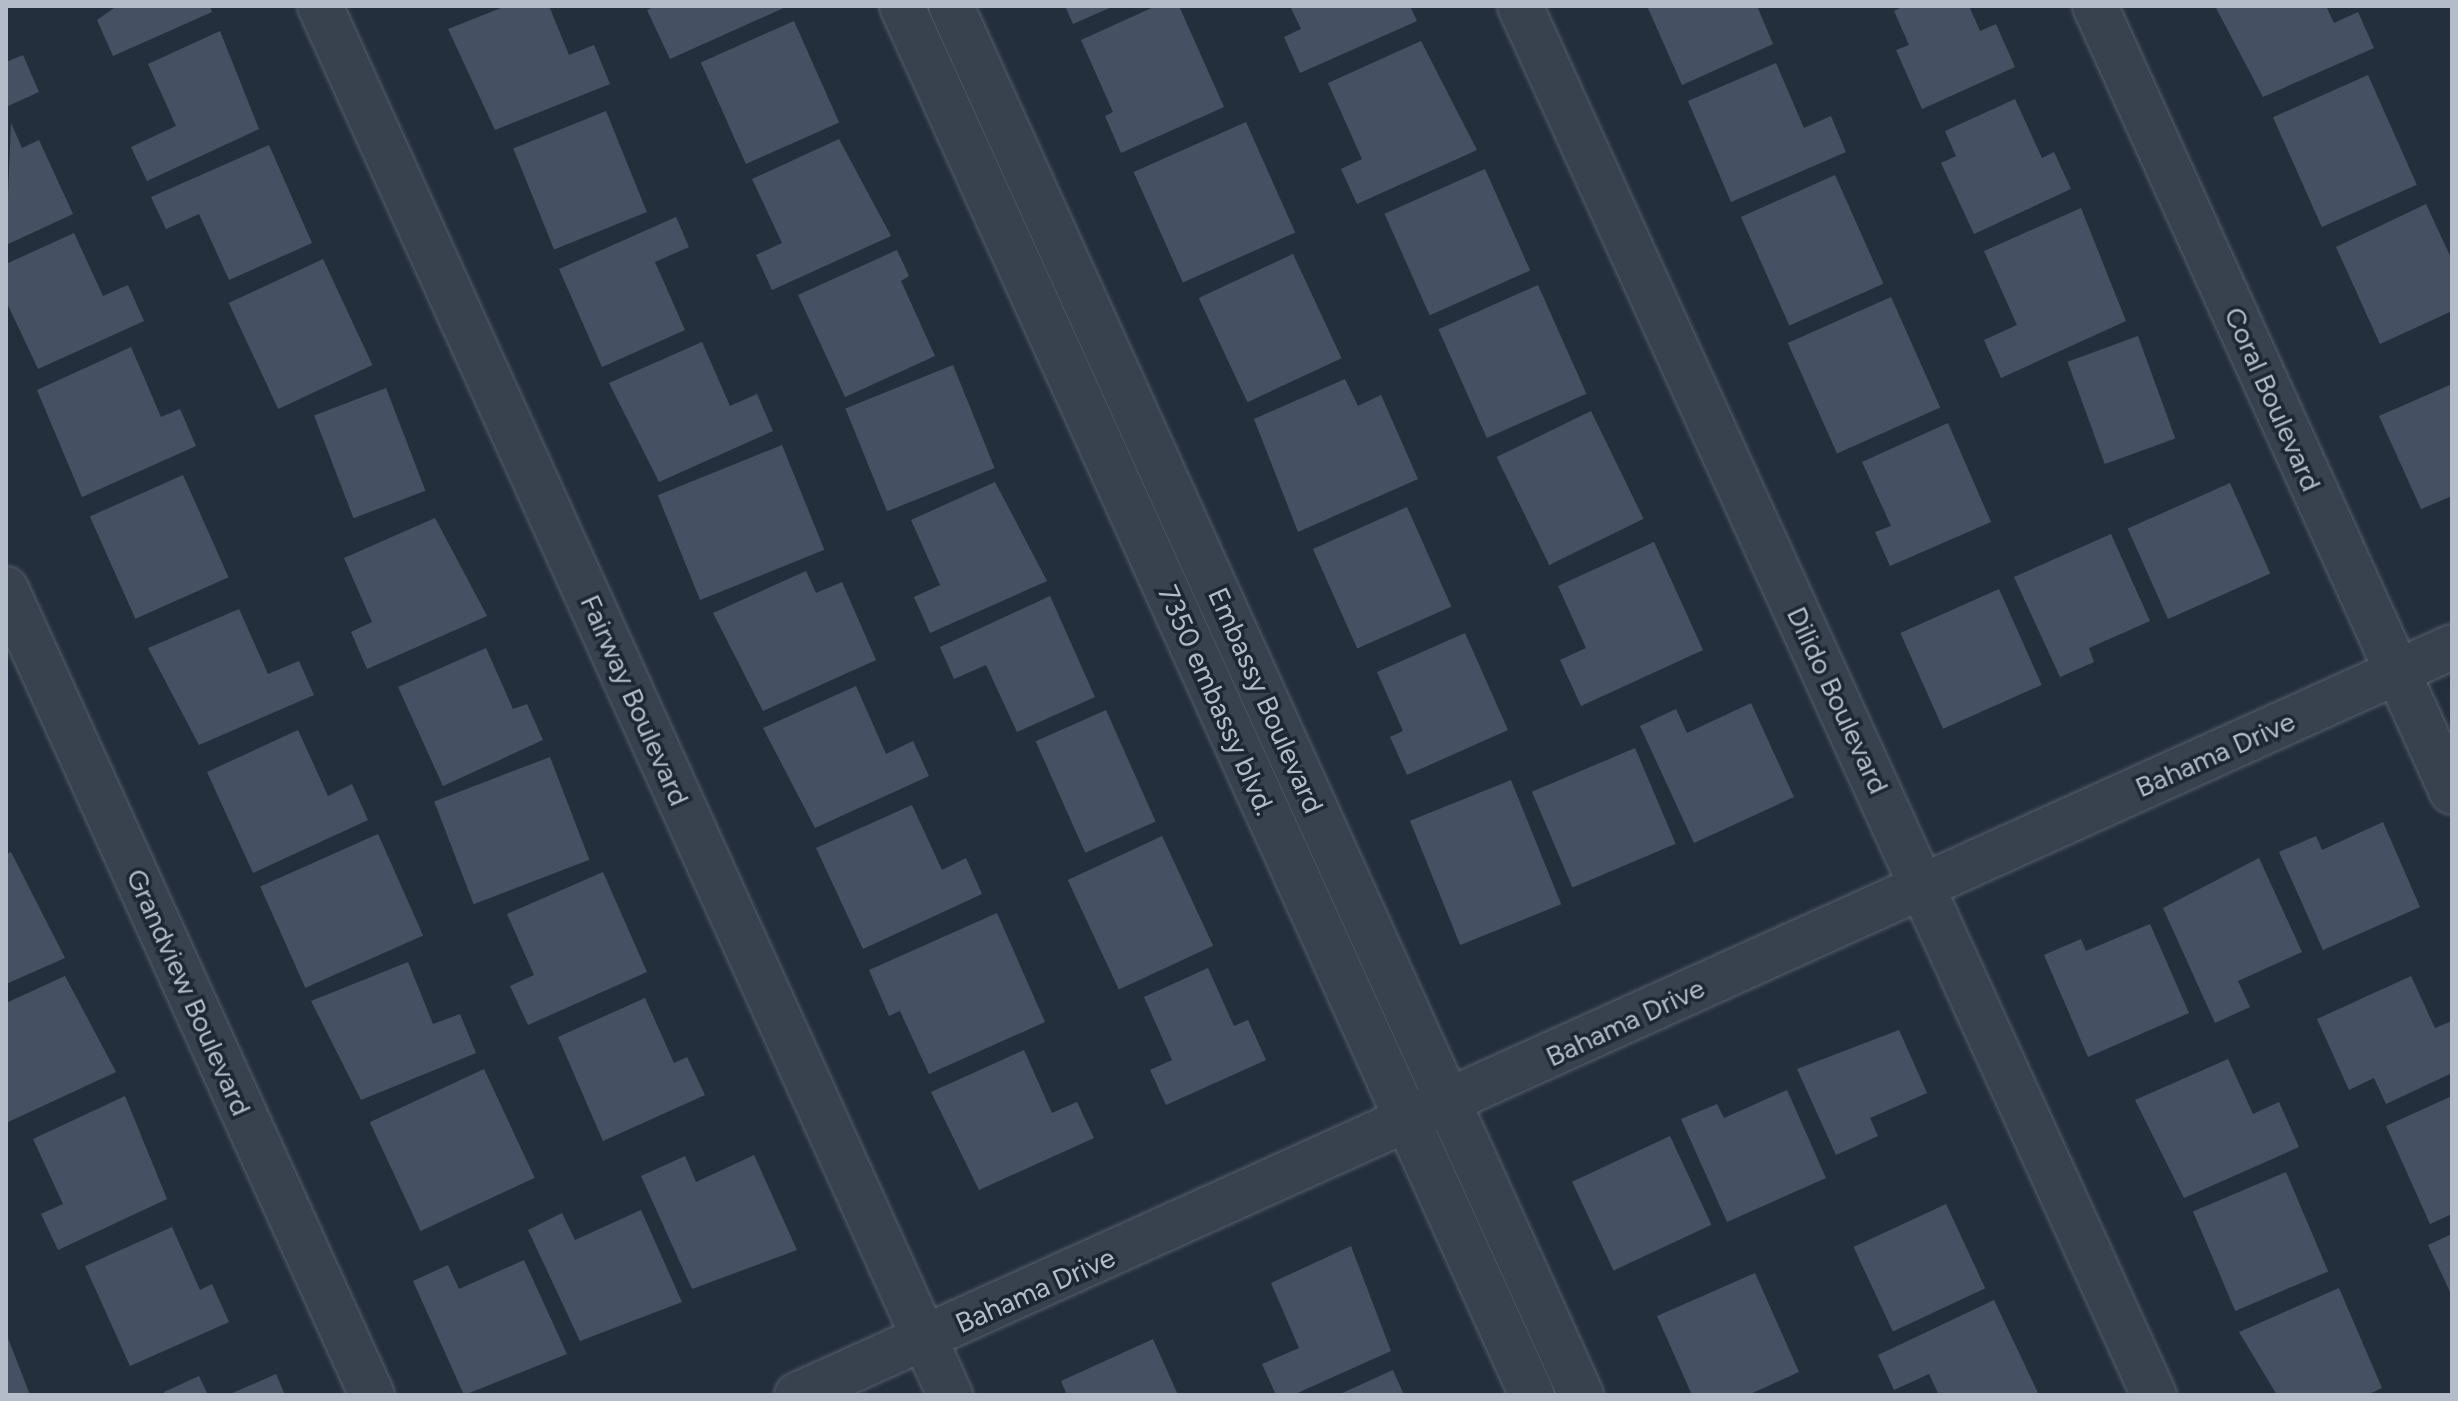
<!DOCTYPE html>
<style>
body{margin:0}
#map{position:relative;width:2458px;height:1401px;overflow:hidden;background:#242f3e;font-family:Figtree,sans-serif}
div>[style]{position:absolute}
.building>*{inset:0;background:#455162;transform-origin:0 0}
.roads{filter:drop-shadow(0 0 2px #565f6c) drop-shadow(0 0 2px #565f6c)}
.minor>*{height:44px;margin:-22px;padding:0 22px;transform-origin:22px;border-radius:22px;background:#38414e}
span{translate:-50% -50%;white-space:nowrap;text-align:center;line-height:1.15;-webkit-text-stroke:7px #1d2633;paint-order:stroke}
.street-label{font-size:28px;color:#b4bcc9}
.frame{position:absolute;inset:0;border:8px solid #b4bcc9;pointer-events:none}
</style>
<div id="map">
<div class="building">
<div style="clip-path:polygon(117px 6px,210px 6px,212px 12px,113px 56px,97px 20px)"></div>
<div style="clip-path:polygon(506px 6px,549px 6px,569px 55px,594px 45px,610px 84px,495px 130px,448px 29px)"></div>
<div style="clip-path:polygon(656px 6px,788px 6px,670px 59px,647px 10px)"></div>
<div style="clip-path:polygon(1065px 6px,1114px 6px,1073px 24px)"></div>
<div style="clip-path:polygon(1156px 6px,1179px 6px,1224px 107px,1121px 153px,1105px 116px,1113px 112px,1081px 40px)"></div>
<div style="clip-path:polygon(1290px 6px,1410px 6px,1417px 21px,1300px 73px,1284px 37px,1301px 29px)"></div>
<div style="clip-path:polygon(1647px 6px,1757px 6px,1773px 44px,1682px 85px)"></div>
<div style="clip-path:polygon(1904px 6px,1969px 6px,1980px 31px,1996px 24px,2015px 67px,1922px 109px,1896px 50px,1909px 45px,1894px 11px)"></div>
<div style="clip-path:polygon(2215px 6px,2326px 6px,2334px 23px,2358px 12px,2374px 48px,2263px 97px)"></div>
<div style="left:794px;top:21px;width:111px;height:102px;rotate:66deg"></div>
<div style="clip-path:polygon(220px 31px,259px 129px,147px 181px,131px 147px,176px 126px,148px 64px)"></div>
<div style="clip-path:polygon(1421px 41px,1477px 150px,1357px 204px,1341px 169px,1362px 159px,1328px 83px)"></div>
<div style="clip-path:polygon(23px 55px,39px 92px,6px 107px,6px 62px)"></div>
<div style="clip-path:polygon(1776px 63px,1804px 128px,1831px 116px,1846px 152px,1731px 202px,1688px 101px)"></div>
<div style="left:2368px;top:75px;width:120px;height:104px;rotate:66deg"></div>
<div style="clip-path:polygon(2015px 99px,2042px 158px,2054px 152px,2071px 189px,1974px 234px,1941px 163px,1956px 156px,1945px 131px)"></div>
<div style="left:606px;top:111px;width:109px;height:100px;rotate:68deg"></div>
<div style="left:1246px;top:122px;width:121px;height:123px;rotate:66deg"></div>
<div style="clip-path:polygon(11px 123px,22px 148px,39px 140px,73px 214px,6px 245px)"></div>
<div style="clip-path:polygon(839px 139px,891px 236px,772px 290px,756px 255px,782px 243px,752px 179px)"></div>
<div style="clip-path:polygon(269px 145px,312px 243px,229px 280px,199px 214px,166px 229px,151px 197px)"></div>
<div style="left:1485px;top:169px;width:111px;height:110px;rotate:66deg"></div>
<div style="left:1835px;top:175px;width:119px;height:103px;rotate:66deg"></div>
<div style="clip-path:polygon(2426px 204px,2452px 260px,2452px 311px,2380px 344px,2336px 247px)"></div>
<div style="clip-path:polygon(2081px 208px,2126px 321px,2001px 378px,1984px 340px,2017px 325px,1984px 251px)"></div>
<div style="clip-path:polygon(676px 217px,689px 247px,655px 262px,685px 330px,602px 367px,559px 269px)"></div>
<div style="clip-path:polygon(74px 233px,103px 296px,128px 285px,144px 321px,38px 369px,6px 301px,6px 264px)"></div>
<div style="clip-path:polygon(897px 250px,909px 276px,901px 281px,935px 356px,845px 397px,798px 295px)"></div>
<div style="left:1293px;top:254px;width:115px;height:104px;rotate:65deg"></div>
<div style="left:323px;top:259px;width:117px;height:104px;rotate:65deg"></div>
<div style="left:1538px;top:285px;width:119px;height:109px;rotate:66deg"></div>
<div style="left:1891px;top:297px;width:121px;height:113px;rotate:66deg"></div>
<div style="left:2138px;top:336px;width:109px;height:75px;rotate:70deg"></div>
<div style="clip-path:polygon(702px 342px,730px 406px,757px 394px,773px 431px,659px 482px,609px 383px)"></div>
<div style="clip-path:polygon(131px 347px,161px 417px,180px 409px,196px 446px,82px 497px,37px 390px)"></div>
<div style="left:953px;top:365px;width:111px;height:116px;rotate:68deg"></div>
<div style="clip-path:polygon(1345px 379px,1358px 406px,1381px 395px,1418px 479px,1298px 532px,1254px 419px)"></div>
<div style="clip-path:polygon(2452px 384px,2452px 496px,2421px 509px,2379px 416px)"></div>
<div style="left:386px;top:388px;width:110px;height:77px;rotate:69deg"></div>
<div style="left:1591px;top:411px;width:120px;height:105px;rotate:64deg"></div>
<div style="clip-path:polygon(1948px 423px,1991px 522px,1890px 566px,1875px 532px,1891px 526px,1862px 462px)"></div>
<div style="left:782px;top:445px;width:113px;height:134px;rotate:68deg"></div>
<div style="left:183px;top:475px;width:112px;height:102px;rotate:66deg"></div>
<div style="clip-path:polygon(995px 482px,1047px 581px,930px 633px,914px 597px,940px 585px,911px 520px)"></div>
<div style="left:2230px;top:483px;width:99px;height:112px;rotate:66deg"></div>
<div style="left:1407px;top:507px;width:109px;height:103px;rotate:66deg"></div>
<div style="clip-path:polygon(435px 518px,487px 616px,367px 669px,351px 632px,372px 622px,344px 558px)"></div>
<div style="clip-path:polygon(2111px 534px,2150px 621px,2089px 648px,2094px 662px,2060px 677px,2014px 577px)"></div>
<div style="clip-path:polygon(1654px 542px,1703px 650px,1581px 706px,1560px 660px,1586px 648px,1558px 586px)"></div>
<div style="clip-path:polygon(806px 571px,816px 593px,842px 582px,876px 660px,763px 711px,713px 613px)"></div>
<div style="left:1999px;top:589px;width:105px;height:108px;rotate:66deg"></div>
<div style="clip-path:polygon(1050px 596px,1095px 697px,1017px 732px,986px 665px,954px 679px,940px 647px)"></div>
<div style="clip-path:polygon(239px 609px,268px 674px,299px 661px,314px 695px,199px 745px,148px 648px)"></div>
<div style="clip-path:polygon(1465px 633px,1508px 730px,1407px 775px,1390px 737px,1403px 731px,1377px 672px)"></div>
<div style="clip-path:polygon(486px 648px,513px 709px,527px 704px,543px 740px,443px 786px,398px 687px)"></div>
<div style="clip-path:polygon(856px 686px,886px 754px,913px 741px,929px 776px,815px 828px,763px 728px)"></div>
<div style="clip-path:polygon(1751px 703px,1794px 797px,1694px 843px,1640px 726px,1676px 709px,1687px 733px)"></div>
<div style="left:1106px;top:710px;width:122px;height:77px;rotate:66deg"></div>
<div style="clip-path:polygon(298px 730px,328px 796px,352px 784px,368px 820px,253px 873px,207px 772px)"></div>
<div style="left:1635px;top:748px;width:104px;height:112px;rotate:67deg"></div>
<div style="left:550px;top:757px;width:110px;height:124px;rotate:69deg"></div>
<div style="left:1511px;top:780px;width:134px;height:109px;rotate:68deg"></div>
<div style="clip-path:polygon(912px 805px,942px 870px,966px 858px,982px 894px,863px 949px,816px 848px)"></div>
<div style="clip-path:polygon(2383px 822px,2420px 907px,2323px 950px,2279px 852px,2316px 836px,2322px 850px)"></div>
<div style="left:378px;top:834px;width:111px;height:129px;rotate:66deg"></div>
<div style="left:1162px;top:836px;width:121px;height:104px;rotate:65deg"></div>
<div style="clip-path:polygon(11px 852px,65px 958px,6px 984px,6px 854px)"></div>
<div style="clip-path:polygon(2259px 858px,2302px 952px,2238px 981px,2250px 1007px,2215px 1023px,2163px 908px)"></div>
<div style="clip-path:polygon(603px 872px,647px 972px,528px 1025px,510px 986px,534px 975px,507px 914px)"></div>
<div style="clip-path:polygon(997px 913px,1045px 1022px,929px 1074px,900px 1011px,889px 1016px,869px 970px)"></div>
<div style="clip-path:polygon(2150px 924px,2189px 1013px,2088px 1057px,2044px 955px,2081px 939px,2086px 951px)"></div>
<div style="clip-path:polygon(408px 962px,433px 1024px,460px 1014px,476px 1053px,361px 1100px,311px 1001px)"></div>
<div style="clip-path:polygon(1208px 968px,1234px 1026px,1248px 1020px,1266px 1060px,1166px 1105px,1150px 1070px,1172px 1060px,1144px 997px)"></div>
<div style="clip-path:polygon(65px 976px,116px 1072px,6px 1123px,6px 1003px)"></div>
<div style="clip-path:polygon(2411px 976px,2435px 1028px,2452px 1021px,2452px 1073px,2386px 1104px,2374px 1078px,2349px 1090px,2317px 1019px)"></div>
<div style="clip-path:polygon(645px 998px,674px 1063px,687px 1057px,705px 1095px,603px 1141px,558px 1037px)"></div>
<div style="clip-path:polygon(1899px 1030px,1927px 1093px,1870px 1118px,1878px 1136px,1836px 1155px,1797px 1069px)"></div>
<div style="clip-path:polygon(1024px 1050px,1052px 1113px,1077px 1102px,1094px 1138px,979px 1190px,931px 1092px)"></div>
<div style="clip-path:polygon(2228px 1059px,2253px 1114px,2279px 1102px,2299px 1147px,2184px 1198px,2135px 1100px)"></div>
<div style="left:484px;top:1069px;width:120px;height:126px;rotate:65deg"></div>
<div style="clip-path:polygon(1787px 1090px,1826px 1178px,1727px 1222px,1681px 1119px,1717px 1104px,1724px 1118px)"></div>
<div style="clip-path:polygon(125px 1096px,167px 1199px,58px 1250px,41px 1214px,63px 1204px,33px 1139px)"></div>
<div style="clip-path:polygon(2452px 1096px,2452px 1214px,2430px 1224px,2386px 1126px)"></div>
<div style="left:1670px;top:1136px;width:98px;height:108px;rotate:65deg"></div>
<div style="clip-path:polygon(754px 1155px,797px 1250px,692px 1289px,641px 1176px,685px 1156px,696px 1182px)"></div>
<div style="left:2286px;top:1172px;width:108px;height:101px;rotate:67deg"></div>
<div style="left:1946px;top:1204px;width:93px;height:102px;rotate:65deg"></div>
<div style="clip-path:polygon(641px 1210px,682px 1302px,580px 1341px,528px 1230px,562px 1213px,575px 1240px)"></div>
<div style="clip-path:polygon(172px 1227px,200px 1290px,212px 1284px,229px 1322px,130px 1366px,85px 1266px)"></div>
<div style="clip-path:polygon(2452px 1234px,2452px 1296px,2428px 1245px)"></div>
<div style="clip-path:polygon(1351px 1246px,1391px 1351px,1293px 1395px,1276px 1395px,1262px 1364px,1299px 1348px,1271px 1283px)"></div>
<div style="clip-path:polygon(524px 1260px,567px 1354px,464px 1395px,413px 1281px,448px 1265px,459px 1289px)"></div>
<div style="clip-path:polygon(1755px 1273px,1799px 1372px,1748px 1395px,1692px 1395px,1657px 1316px)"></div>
<div style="clip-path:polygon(2339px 1288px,2382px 1388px,2367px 1395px,2277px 1395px,2239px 1332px)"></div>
<div style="clip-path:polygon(1994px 1300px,2039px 1395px,1939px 1395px,1929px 1374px,1894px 1390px,1878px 1355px)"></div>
<div style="clip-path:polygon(6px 1333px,30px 1395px,6px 1395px)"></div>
<div style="clip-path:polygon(1153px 1339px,1178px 1395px,1067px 1395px,1061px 1381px)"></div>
<div style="clip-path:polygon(1393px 1370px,1404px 1395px,1338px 1395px)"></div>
<div style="clip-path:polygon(276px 1374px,285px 1395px,228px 1395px)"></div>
<div style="clip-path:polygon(199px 1376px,208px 1395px,165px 1395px,164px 1392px)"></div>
</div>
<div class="roads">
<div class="minor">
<div style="left:320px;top:6px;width:1525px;rotate:65.6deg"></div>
<div style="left:902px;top:6px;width:1525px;rotate:65.6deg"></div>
<div style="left:951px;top:6px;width:1525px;rotate:65.6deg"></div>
<div style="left:1520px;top:6px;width:1527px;rotate:65.47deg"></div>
<div style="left:2095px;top:6px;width:863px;rotate:65.57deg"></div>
<div style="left:6px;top:589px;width:885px;rotate:65.58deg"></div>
<div style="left:797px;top:1395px;width:1816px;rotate:-24.32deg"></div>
</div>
</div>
<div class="street-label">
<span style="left:2273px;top:399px;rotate:66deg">Coral Boulevard</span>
<span style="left:635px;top:700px;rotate:66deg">Fairway Boulevard</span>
<span style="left:1217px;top:700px;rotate:66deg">7350 embassy blvd.</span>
<span style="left:1266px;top:700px;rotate:66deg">Embassy Boulevard</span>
<span style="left:1838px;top:700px;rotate:65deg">Dilido Boulevard</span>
<span style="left:2215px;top:754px;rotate:-24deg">Bahama Drive</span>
<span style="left:189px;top:992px;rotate:66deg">Grandview Boulevard</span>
<span style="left:1625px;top:1022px;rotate:-25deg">Bahama Drive</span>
<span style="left:1035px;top:1290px;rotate:-24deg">Bahama Drive</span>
</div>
<div class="frame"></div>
</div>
